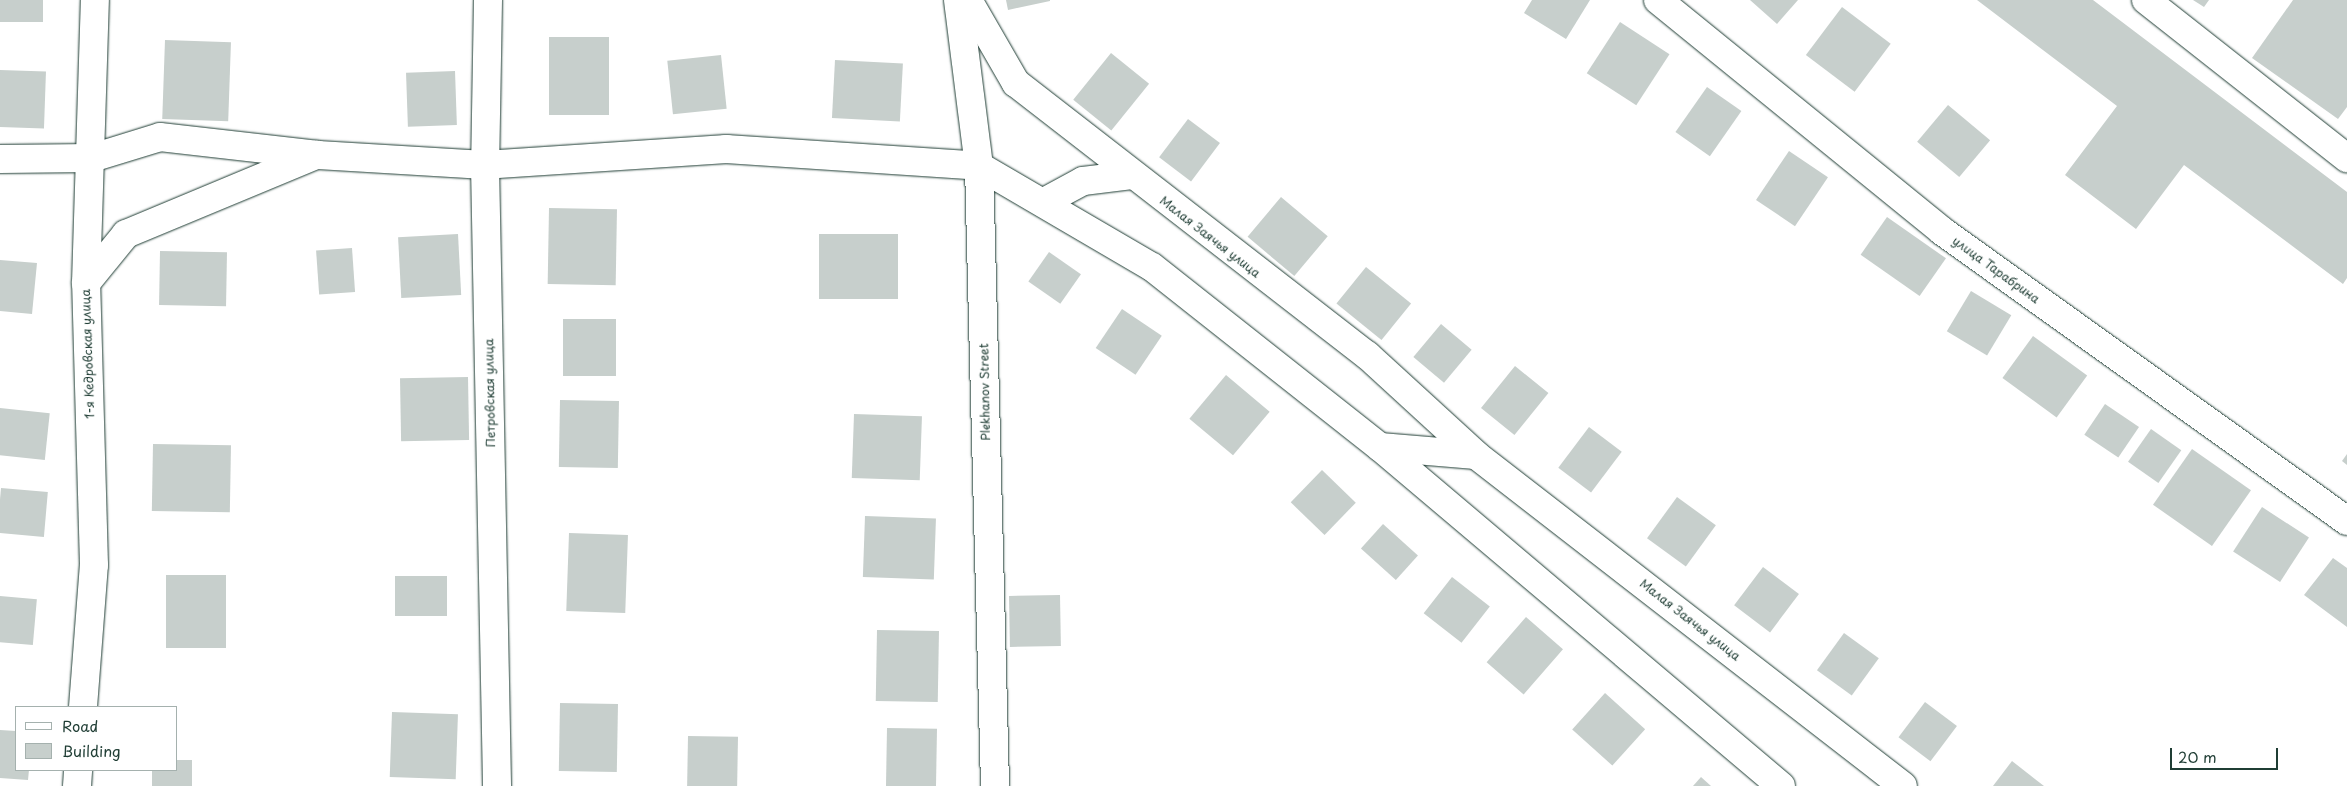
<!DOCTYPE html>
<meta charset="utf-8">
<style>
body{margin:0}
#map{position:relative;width:2347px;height:786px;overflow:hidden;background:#fff;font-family:"Playpen Sans",sans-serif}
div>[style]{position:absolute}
.building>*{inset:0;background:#c7cfcc;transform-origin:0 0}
.roads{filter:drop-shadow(0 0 1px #1f3d34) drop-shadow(0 0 1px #1f3d34)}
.minor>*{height:28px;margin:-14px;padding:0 14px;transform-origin:14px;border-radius:14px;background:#fff}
span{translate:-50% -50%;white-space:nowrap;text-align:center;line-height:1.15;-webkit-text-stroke:4px #fff;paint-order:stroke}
.street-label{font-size:12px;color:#1f3d34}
.legend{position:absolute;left:15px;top:706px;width:162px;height:65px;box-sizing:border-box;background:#fff;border:1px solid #a5b1ae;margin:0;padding:6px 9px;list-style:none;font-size:15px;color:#1f3d34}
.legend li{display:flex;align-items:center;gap:10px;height:25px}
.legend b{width:25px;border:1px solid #a5b1ae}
.scale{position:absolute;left:2170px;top:748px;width:108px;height:22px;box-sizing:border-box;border:2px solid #1f3d34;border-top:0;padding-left:6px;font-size:15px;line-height:18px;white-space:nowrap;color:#1f3d34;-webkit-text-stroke:4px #fff;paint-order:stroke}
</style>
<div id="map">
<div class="building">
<div style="left:0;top:0;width:43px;height:22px"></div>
<div style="clip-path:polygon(1006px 0,1050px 0,1050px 1px,1008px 10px)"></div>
<div style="clip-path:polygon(1532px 0,1590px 0,1566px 39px,1524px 13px)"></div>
<div style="clip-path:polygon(1750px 0,1798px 0,1777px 24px)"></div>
<div style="clip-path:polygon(1977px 0,2093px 0,2347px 192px,2347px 278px,2343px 284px,2184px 165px,2136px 229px,2065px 175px,2117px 106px)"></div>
<div style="clip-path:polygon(2193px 0,2209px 0,2204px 7px)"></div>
<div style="clip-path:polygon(2293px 0,2347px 0,2347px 107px,2338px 119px,2252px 58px)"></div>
<div style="left:1842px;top:7px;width:61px;height:60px;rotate:37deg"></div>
<div style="left:1620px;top:22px;width:59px;height:61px;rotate:33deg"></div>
<div style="left:549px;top:37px;width:60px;height:78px"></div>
<div style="left:165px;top:40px;width:66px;height:79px;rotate:2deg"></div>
<div style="left:1111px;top:53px;width:49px;height:60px;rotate:39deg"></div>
<div style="left:721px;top:55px;width:54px;height:54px;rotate:84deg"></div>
<div style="left:835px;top:60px;width:68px;height:58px;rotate:3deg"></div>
<div style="left:0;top:70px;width:46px;height:57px;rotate:2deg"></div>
<div style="left:455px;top:71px;width:54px;height:49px;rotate:88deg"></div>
<div style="left:1707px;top:87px;width:42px;height:55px;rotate:35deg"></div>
<div style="left:1948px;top:105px;width:55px;height:48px;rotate:40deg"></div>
<div style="left:1188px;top:119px;width:40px;height:48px;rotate:37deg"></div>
<div style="left:1789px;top:151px;width:47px;height:59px;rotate:34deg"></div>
<div style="left:1281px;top:197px;width:61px;height:52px;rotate:40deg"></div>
<div style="left:549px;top:208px;width:68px;height:76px;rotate:1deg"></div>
<div style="left:1887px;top:217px;width:72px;height:46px;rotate:35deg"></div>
<div style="left:458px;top:234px;width:61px;height:60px;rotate:87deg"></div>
<div style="left:898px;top:234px;width:65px;height:79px;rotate:90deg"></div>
<div style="left:352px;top:248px;width:44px;height:36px;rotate:86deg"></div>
<div style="left:160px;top:251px;width:67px;height:54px;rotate:1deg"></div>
<div style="left:1049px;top:252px;width:39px;height:36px;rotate:35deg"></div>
<div style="clip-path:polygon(0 260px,37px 263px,32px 314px,0 311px)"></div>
<div style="left:1366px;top:267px;width:58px;height:47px;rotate:39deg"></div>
<div style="left:1971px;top:291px;width:47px;height:47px;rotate:31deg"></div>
<div style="left:1122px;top:309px;width:48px;height:47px;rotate:34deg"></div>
<div style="left:563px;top:319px;width:53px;height:57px"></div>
<div style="left:1441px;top:324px;width:40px;height:43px;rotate:40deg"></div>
<div style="left:2033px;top:336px;width:67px;height:52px;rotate:36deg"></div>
<div style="left:1515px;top:366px;width:43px;height:54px;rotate:39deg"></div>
<div style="left:1226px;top:375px;width:57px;height:57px;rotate:40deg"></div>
<div style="left:468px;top:377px;width:63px;height:68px;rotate:89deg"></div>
<div style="left:560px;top:400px;width:59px;height:67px;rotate:1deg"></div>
<div style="left:2105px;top:404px;width:41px;height:37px;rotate:34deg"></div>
<div style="left:0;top:408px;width:50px;height:47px;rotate:6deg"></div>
<div style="left:854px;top:414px;width:68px;height:64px;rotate:2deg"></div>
<div style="left:1589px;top:427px;width:41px;height:51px;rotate:37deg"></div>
<div style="left:2151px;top:429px;width:37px;height:40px;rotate:35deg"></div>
<div style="left:153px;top:444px;width:78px;height:67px;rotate:1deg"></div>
<div style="left:2192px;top:449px;width:72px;height:68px;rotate:35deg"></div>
<div style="clip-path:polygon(2347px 454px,2347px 465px,2342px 461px)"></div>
<div style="left:1322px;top:470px;width:47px;height:45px;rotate:44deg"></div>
<div style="left:1px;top:488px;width:47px;height:45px;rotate:5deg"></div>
<div style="left:1677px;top:497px;width:48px;height:51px;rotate:36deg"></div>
<div style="left:2262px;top:507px;width:56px;height:53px;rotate:33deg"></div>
<div style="left:865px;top:516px;width:71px;height:61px;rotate:2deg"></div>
<div style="left:1383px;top:524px;width:47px;height:33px;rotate:42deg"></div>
<div style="left:569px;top:533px;width:59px;height:78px;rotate:2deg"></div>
<div style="clip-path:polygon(2333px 558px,2347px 568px,2347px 627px,2304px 595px)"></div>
<div style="left:1763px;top:567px;width:45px;height:48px;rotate:37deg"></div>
<div style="left:166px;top:575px;width:60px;height:73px"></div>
<div style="left:395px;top:576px;width:52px;height:40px"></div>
<div style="left:1452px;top:577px;width:48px;height:46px;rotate:38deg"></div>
<div style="left:1060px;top:595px;width:51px;height:51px;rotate:89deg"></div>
<div style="left:0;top:596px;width:37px;height:46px;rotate:5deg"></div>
<div style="left:1526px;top:617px;width:49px;height:60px;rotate:41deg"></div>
<div style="left:877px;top:630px;width:62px;height:71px;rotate:1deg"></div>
<div style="left:1844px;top:633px;width:43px;height:46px;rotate:36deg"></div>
<div style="left:1605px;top:693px;width:54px;height:49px;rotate:42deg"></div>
<div style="left:1925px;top:702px;width:40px;height:44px;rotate:37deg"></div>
<div style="left:560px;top:703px;width:58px;height:68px;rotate:1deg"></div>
<div style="left:392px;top:712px;width:66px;height:65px;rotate:2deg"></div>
<div style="left:887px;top:728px;width:50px;height:58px;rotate:1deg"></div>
<div style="clip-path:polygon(0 730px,16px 731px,16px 770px,29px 770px,28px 780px,0 778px)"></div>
<div style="left:688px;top:736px;width:50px;height:50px;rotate:1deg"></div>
<div style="clip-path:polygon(176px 760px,192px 760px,192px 786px,152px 786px,152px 770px,176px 770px)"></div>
<div style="clip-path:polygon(2012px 761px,2044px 786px,1993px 786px)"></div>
<div style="clip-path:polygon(1701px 777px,1711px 786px,1693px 786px)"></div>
</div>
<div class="roads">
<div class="minor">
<div style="left:488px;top:0;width:165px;rotate:91deg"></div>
<div style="left:485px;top:165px;width:621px;rotate:88.89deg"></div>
<div style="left:958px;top:0;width:167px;rotate:82.8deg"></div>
<div style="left:979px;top:166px;width:620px;rotate:88.52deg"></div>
<div style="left:968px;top:0;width:96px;rotate:60deg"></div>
<div style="left:1016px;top:83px;width:444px;rotate:37.8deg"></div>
<div style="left:1367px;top:355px;width:148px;rotate:42.5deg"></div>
<div style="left:1658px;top:0;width:366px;rotate:39.1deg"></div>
<div style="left:1942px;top:231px;width:498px;rotate:35.6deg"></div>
<div style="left:2146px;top:0;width:256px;rotate:38.2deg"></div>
<div style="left:0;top:159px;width:92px;rotate:-0.6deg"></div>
<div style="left:92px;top:158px;width:71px;rotate:-17.2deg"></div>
<div style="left:160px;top:137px;width:159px;rotate:6.5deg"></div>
<div style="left:318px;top:155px;width:167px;rotate:3.4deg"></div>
<div style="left:485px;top:165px;width:242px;rotate:-3.8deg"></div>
<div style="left:726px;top:149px;width:254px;rotate:3.8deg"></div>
<div style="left:979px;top:166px;width:200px;rotate:30.3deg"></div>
<div style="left:1152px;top:267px;width:290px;rotate:38.3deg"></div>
<div style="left:1380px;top:447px;width:525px;rotate:40.21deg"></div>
<div style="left:1044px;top:202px;width:44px;rotate:-28.3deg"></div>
<div style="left:1083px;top:181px;width:49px;rotate:-7deg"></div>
<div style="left:86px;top:283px;width:63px;rotate:-50.8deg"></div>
<div style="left:126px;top:234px;width:206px;rotate:-22.6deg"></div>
<div style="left:1380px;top:447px;width:96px;rotate:4.8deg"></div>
<div style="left:1476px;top:455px;width:540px;rotate:37.78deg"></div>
<div style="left:83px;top:707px;width:142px;rotate:-85.6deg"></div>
<div style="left:94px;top:565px;width:282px;rotate:-91.6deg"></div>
<div style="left:86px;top:283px;width:283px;rotate:-88.2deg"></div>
<div style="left:77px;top:786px;width:16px;rotate:-86deg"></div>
</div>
</div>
<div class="street-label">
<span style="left:1210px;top:237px;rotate:38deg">Малая Заячья улица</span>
<span style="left:1996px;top:270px;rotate:36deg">улица Тарабрина</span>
<span style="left:88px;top:354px;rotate:-92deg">1-я Кедровская улица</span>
<span style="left:985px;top:392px;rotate:-91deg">Plekhanov Street</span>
<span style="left:490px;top:393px;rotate:-91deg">Петровская улица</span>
<span style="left:1690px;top:620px;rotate:38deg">Малая Заячья улица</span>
</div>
<ul class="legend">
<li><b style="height:6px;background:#fff"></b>Road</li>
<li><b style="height:14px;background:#c7cfcc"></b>Building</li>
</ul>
<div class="scale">20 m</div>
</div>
